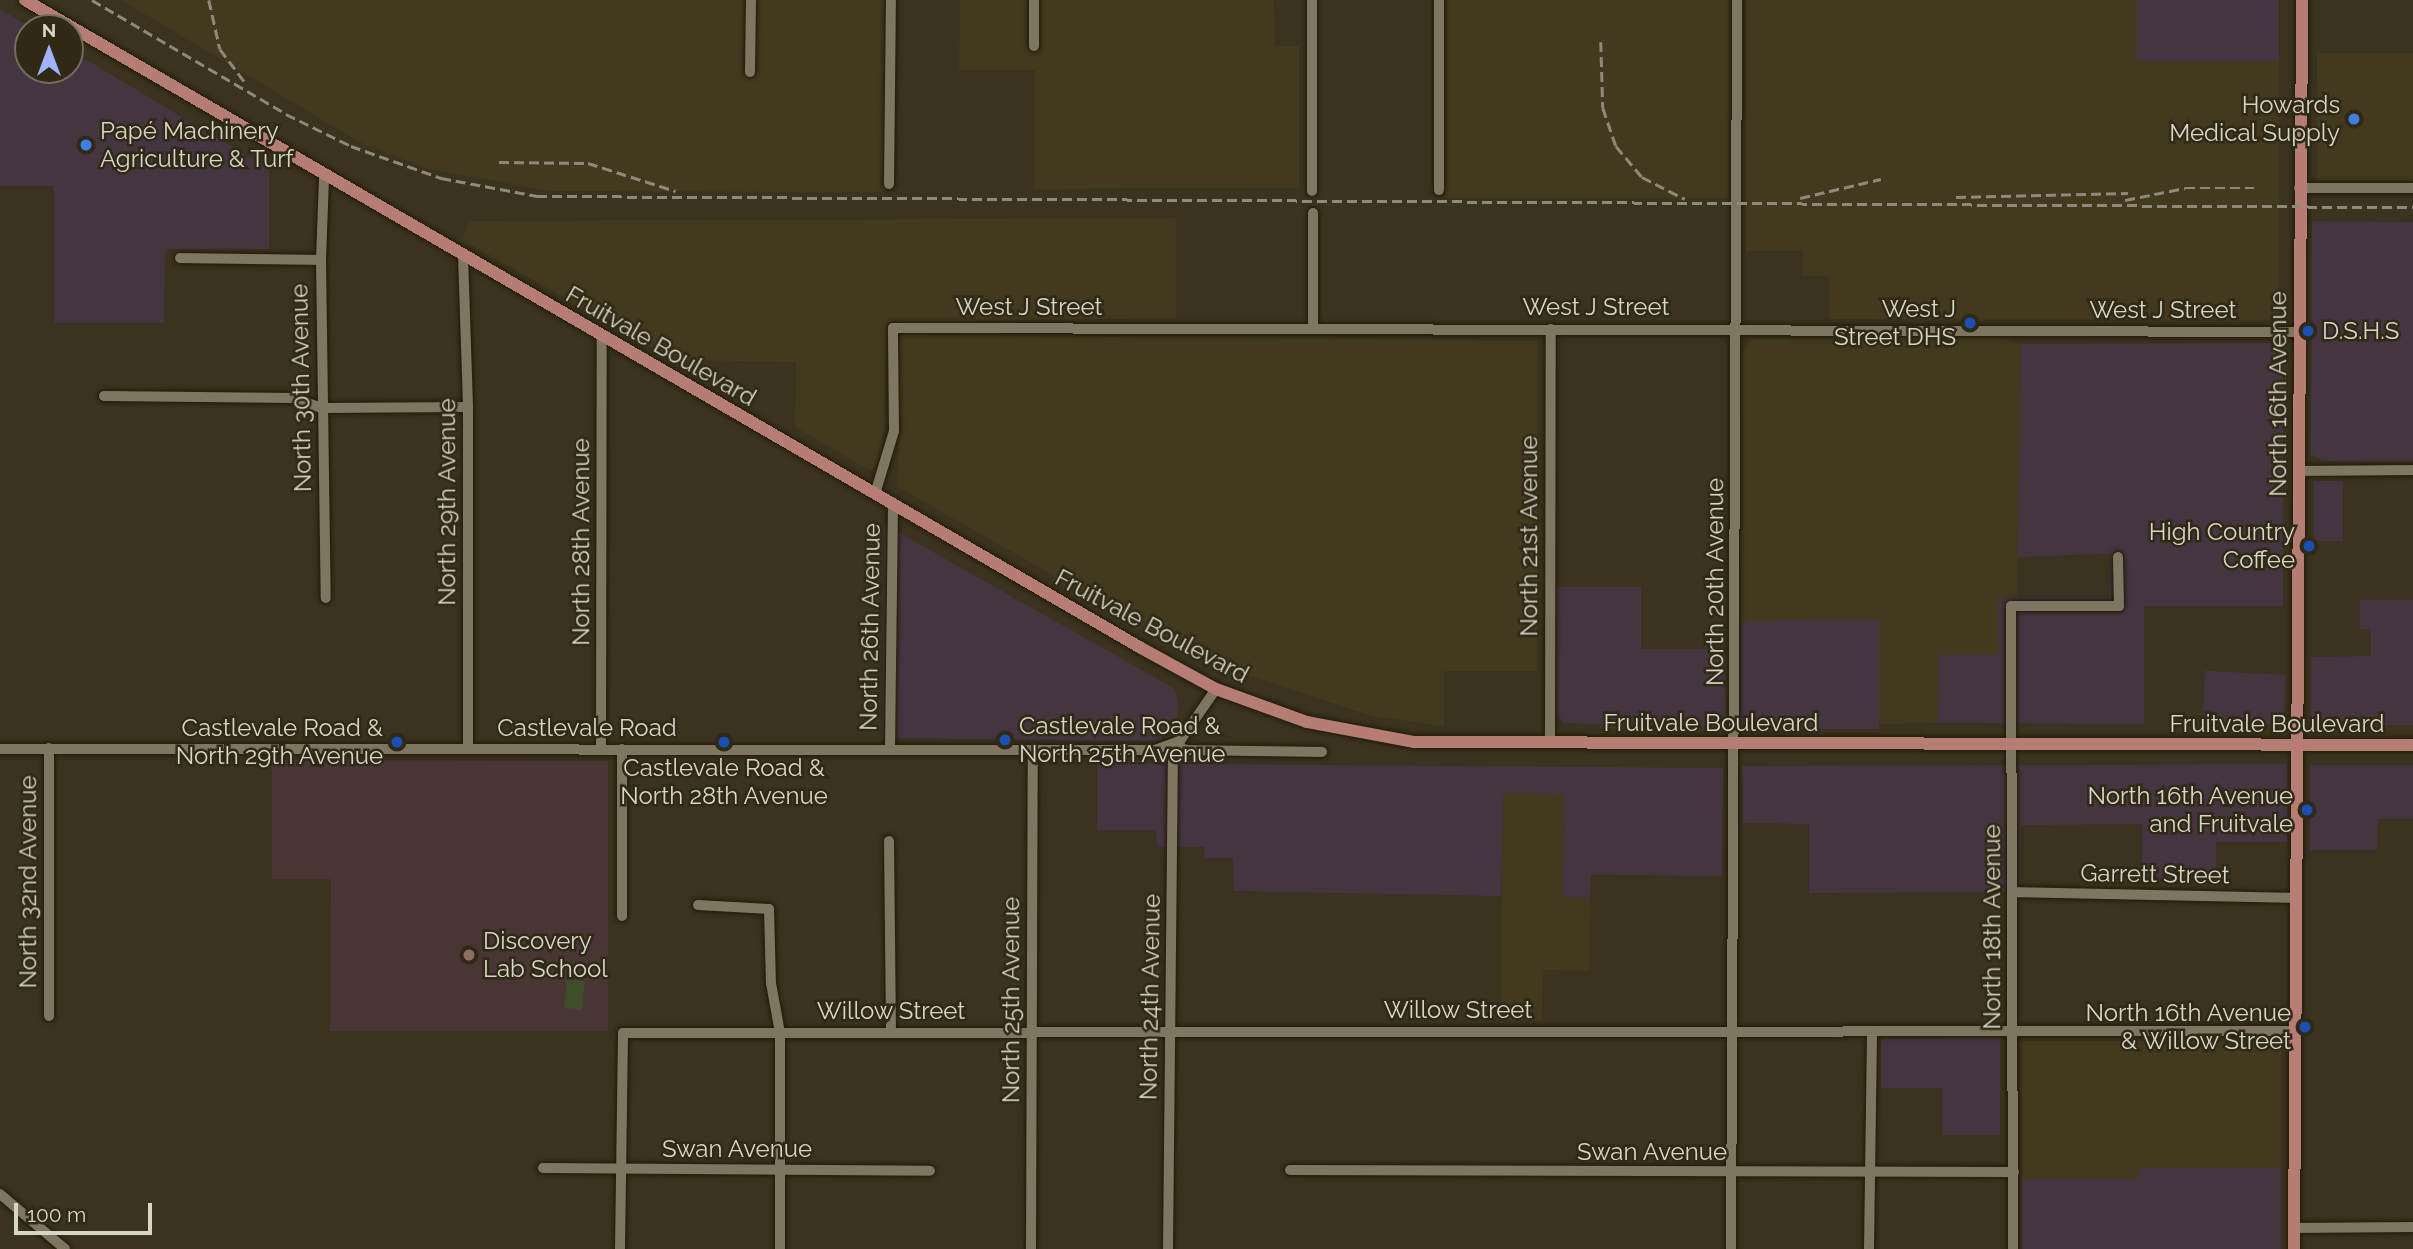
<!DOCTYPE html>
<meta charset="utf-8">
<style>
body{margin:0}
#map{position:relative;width:2413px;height:1249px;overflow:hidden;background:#39331f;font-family:Raleway,sans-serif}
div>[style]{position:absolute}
.commercial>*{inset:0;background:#453541;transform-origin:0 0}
.built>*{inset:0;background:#42391e;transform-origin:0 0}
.education>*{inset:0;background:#493534}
.green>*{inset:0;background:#3f4d29;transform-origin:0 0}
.roads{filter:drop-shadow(0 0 2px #201a07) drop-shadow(0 0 2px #201a07)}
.minor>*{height:10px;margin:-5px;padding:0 5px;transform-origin:5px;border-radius:5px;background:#7e7660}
.major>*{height:12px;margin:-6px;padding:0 6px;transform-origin:6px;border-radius:6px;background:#b57d74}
.rail>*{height:2.5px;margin-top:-1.25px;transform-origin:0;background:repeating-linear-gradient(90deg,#8e897a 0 10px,transparent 0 15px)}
.dots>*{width:19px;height:19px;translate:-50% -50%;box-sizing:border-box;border:4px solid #2f2915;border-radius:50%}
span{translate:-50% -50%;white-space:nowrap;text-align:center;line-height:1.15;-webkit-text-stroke:5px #2f2915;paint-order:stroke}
.poi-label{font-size:24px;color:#d7d4c8}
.right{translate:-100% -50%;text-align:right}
.left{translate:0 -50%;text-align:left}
.street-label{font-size:24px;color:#d7d4c8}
.north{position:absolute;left:14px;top:14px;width:70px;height:70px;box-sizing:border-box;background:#2f2915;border:2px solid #726d5d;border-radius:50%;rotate:0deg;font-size:19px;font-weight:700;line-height:28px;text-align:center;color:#d7d4c8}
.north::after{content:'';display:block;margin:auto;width:24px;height:32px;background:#a0b3fd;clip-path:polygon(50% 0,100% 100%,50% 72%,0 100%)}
.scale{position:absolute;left:14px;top:1203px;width:138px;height:32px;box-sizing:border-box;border:4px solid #d7d4c8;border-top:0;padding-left:9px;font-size:21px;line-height:24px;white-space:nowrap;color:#d7d4c8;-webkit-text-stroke:5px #2f2915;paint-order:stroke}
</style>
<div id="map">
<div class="commercial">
<div style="left:2137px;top:0;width:142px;height:61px"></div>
<div style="clip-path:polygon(0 9px,32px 28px,28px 28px,28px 70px,70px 70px,70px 50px,269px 169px,269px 249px,165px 249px,164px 323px,54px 323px,54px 186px,0 186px)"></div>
<div style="clip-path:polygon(2312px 221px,2413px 222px,2413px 462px,2322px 461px,2311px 454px)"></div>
<div style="clip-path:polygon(2272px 343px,2283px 356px,2283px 606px,2144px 606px,2144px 724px,1938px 723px,1938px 655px,1998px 597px,2109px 597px,2110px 554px,2017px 557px,2021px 344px)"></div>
<div style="left:2314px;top:481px;width:29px;height:60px"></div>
<div style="clip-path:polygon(884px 524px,1175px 689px,1179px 709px,1173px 729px,1155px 741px,882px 738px)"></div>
<div style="clip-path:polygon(1556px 587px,1641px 587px,1641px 649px,1725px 649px,1726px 728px,1563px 723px,1557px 714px)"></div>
<div style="clip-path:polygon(2360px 600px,2413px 600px,2413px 725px,2311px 725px,2311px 657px,2371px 656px,2371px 629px,2360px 629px)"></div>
<div style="left:1879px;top:620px;width:109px;height:138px;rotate:90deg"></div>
<div style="left:2286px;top:675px;width:50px;height:81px;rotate:93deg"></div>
<div style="clip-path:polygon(1097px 763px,1723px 768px,1722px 876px,1591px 875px,1590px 898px,1563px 897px,1564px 795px,1503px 794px,1501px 896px,1234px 891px,1233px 858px,1205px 858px,1204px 847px,1157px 847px,1156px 830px,1097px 830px)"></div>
<div style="clip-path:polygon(2287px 764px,2287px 842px,2216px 842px,2216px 879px,2142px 879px,2142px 824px,2021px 825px,2020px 892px,1809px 893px,1809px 824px,1743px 823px,1742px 766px)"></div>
<div style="clip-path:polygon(2310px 765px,2413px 765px,2413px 819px,2378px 819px,2377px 850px,2310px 850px)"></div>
<div style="clip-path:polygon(2000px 1038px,2000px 1135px,1942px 1135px,1942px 1088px,1881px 1088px,1881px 1039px)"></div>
<div style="clip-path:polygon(2139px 1168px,2281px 1168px,2281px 1249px,2022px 1249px,2022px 1179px,2138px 1179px)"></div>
</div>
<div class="built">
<div style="clip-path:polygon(121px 0,884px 0,885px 192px,549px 191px,427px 169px,359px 142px)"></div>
<div style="clip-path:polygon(960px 0,1274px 0,1275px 46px,1299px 46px,1299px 188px,1035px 189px,1035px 70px,959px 70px)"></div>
<div style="left:1445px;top:0;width:283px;height:198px"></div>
<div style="clip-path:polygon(1746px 0,2137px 0,2137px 61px,2279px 61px,2279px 320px,1829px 319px,1829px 277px,1803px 276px,1803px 251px,1746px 251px)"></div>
<div style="left:2413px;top:53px;width:128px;height:96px;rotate:90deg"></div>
<div style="clip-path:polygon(1176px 218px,1176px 318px,887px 322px,883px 453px,871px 471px,795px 427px,796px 362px,675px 360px,462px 240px,469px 221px)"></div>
<div style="clip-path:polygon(900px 335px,1537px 341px,1537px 671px,1444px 671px,1444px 726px,1372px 716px,1202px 660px,898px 487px)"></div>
<div style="clip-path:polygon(2000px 338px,2021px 344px,2017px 597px,1998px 598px,1998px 655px,1939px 655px,1938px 723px,1879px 724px,1879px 620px,1741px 621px,1743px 348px,1753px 339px)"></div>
<div style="clip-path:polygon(1503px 793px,1564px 794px,1563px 897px,1590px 898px,1589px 971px,1543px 970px,1542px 1021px,1500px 1020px)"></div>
<div style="clip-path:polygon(2281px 1040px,2281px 1168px,2139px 1168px,2139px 1179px,2022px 1179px,2022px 1041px)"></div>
</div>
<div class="education">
<div style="clip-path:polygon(272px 760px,608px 761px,608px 1031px,330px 1031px,331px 879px,272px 879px)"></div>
</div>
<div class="green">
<div style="left:567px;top:979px;width:18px;height:29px;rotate:6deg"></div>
</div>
<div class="roads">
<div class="minor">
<div style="left:1034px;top:46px;width:46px;rotate:-90deg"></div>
<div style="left:750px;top:72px;width:72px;rotate:-89.2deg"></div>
<div style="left:324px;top:178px;width:82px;rotate:92.1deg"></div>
<div style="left:321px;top:260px;width:338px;rotate:89.2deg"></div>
<div style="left:889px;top:184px;width:184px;rotate:-89.4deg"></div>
<div style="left:2299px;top:188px;width:114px"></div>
<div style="left:1439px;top:190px;width:190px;rotate:-90deg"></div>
<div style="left:1312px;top:191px;width:191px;rotate:-90deg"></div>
<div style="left:1313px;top:213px;width:114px;rotate:90deg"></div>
<div style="left:463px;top:255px;width:152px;rotate:88.1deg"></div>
<div style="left:468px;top:407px;width:342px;rotate:90deg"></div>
<div style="left:180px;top:258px;width:141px;rotate:0.8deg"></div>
<div style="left:104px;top:396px;width:190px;rotate:0.6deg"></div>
<div style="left:294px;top:398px;width:30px;rotate:20deg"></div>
<div style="left:322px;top:408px;width:146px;rotate:-0.4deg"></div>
<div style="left:2300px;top:471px;width:113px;rotate:-0.5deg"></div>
<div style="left:875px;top:494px;width:66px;rotate:-73.2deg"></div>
<div style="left:894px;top:431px;width:103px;rotate:-90.6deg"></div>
<div style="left:893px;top:328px;width:1406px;rotate:0.16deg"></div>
<div style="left:1550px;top:743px;width:414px;rotate:-89.9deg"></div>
<div style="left:49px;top:748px;width:268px;rotate:90deg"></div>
<div style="left:0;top:749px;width:1155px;rotate:0.05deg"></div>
<div style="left:1155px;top:750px;width:27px;rotate:-20deg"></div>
<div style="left:1180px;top:741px;width:63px;rotate:-55.3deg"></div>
<div style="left:601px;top:749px;width:413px;rotate:-89.9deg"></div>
<div style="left:622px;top:749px;width:167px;rotate:90deg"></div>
<div style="left:890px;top:750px;width:246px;rotate:-89.3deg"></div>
<div style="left:889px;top:841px;width:189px;rotate:89.4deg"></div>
<div style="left:2014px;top:892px;width:281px;rotate:1.2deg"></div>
<div style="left:698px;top:905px;width:71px;rotate:3.2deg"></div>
<div style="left:769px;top:909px;width:74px;rotate:88.5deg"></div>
<div style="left:771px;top:983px;width:51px;rotate:79.8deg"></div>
<div style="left:780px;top:1033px;width:216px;rotate:90deg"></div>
<div style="left:543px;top:1168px;width:387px;rotate:0.4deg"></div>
<div style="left:1290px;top:1170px;width:724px;rotate:0.16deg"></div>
<div style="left:0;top:1194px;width:85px;rotate:40.2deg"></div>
<div style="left:2294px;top:1228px;width:119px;rotate:-0.5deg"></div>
<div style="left:620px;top:1249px;width:216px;rotate:-89.2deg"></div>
<div style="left:623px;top:1033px;width:1671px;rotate:-0.07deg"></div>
<div style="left:1031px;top:1249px;width:498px;rotate:-89.8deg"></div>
<div style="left:1168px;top:1249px;width:503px;rotate:-89.43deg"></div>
<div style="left:1173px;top:746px;width:15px;rotate:16deg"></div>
<div style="left:1187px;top:750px;width:135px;rotate:0.8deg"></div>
<div style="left:1731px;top:1249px;width:1249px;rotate:-89.72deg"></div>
<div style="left:1869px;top:1249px;width:218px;rotate:-89.2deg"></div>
<div style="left:2013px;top:1249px;width:643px;rotate:-90.18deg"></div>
<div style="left:2011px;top:606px;width:108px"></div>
<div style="left:2119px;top:606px;width:49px;rotate:-91.2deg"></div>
</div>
<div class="major">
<div style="left:25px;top:0;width:1290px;rotate:30.14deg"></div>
<div style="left:1141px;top:648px;width:85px;rotate:28.7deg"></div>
<div style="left:1216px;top:689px;width:97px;rotate:19.9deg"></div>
<div style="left:1307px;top:722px;width:109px;rotate:10.6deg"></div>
<div style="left:1414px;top:742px;width:999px;rotate:0.17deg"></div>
<div style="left:2294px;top:1249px;width:1249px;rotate:-89.63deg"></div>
</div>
</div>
<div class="rail">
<div style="left:92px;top:0;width:225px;rotate:30.4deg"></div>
<div style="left:286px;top:114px;width:72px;rotate:26.2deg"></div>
<div style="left:351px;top:146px;width:96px;rotate:19.6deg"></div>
<div style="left:441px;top:178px;width:98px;rotate:10.6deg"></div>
<div style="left:537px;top:196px;width:1876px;rotate:0.34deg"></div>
<div style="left:209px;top:0;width:50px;rotate:77.3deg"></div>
<div style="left:220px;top:49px;width:45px;rotate:53.1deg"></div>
<div style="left:1601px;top:42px;width:66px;rotate:88.3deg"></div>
<div style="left:1603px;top:108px;width:40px;rotate:71.1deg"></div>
<div style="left:1616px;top:146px;width:40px;rotate:50deg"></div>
<div style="left:1642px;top:177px;width:48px;rotate:27.1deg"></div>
<div style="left:499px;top:162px;width:89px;rotate:0.6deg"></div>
<div style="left:588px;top:163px;width:92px;rotate:17.7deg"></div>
<div style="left:1956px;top:197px;width:172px;rotate:-1.3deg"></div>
<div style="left:1800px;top:198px;width:83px;rotate:-13.2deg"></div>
<div style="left:2125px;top:200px;width:61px;rotate:-11.3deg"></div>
<div style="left:2185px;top:188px;width:69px"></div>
</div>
<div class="dots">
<div style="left:2354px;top:119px;background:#3f7fe0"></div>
<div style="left:86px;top:145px;background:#3f7fe0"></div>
<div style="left:1970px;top:323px;background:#1a4fb4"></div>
<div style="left:2308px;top:331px;background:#1a4fb4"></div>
<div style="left:2309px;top:546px;background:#1a4fb4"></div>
<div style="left:1005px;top:740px;background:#1a4fb4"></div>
<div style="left:397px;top:742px;background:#1a4fb4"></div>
<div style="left:724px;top:742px;background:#1a4fb4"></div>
<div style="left:2307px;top:810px;background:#1a4fb4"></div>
<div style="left:469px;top:955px;background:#8d6e63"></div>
<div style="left:2305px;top:1027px;background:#1a4fb4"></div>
</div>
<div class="poi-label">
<span class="right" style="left:2340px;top:119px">Howards<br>Medical Supply</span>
<span class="left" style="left:100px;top:145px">Papé Machinery<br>Agriculture &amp; Turf</span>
<span class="right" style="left:1956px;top:323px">West J<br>Street DHS</span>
<span class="left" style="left:2322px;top:331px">D.S.H.S</span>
<span class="right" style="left:2295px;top:546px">High Country<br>Coffee</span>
<span class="left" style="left:1019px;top:740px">Castlevale Road &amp;<br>North 25th Avenue</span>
<span class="right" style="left:383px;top:742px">Castlevale Road &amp;<br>North 29th Avenue</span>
<span style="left:724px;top:782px">Castlevale Road &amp;<br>North 28th Avenue</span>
<span class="right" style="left:2293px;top:810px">North 16th Avenue<br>and Fruitvale</span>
<span class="left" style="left:483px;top:955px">Discovery<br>Lab School</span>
<span class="right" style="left:2291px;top:1027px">North 16th Avenue<br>&amp; Willow Street</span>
</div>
<div class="street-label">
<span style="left:1029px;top:307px">West J Street</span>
<span style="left:1596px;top:307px">West J Street</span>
<span style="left:2163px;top:310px">West J Street</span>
<span style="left:661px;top:346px;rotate:30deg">Fruitvale Boulevard</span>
<span style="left:301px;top:388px;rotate:-91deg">North 30th Avenue</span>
<span style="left:2278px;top:394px;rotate:-90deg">North 16th Avenue</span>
<span style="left:447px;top:502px;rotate:-90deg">North 29th Avenue</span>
<span style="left:1529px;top:536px;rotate:-90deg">North 21st Avenue</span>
<span style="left:581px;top:542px;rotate:-90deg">North 28th Avenue</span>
<span style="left:1715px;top:582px;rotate:-90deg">North 20th Avenue</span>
<span style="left:1152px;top:626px;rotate:28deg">Fruitvale Boulevard</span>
<span style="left:870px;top:627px;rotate:-89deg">North 26th Avenue</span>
<span style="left:1711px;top:723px">Fruitvale Boulevard</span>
<span style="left:2277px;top:724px">Fruitvale Boulevard</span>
<span style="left:587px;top:728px">Castlevale Road</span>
<span style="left:2155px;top:874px;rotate:1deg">Garrett Street</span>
<span style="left:28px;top:882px;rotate:-90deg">North 32nd Avenue</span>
<span style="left:1992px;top:927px;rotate:-90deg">North 18th Avenue</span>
<span style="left:1150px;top:997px;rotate:-89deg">North 24th Avenue</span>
<span style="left:1011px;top:1000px;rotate:-90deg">North 25th Avenue</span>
<span style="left:1458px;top:1010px">Willow Street</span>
<span style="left:891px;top:1011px">Willow Street</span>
<span style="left:737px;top:1149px">Swan Avenue</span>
<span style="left:1652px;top:1152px">Swan Avenue</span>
</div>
<div class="north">N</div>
<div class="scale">100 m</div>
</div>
